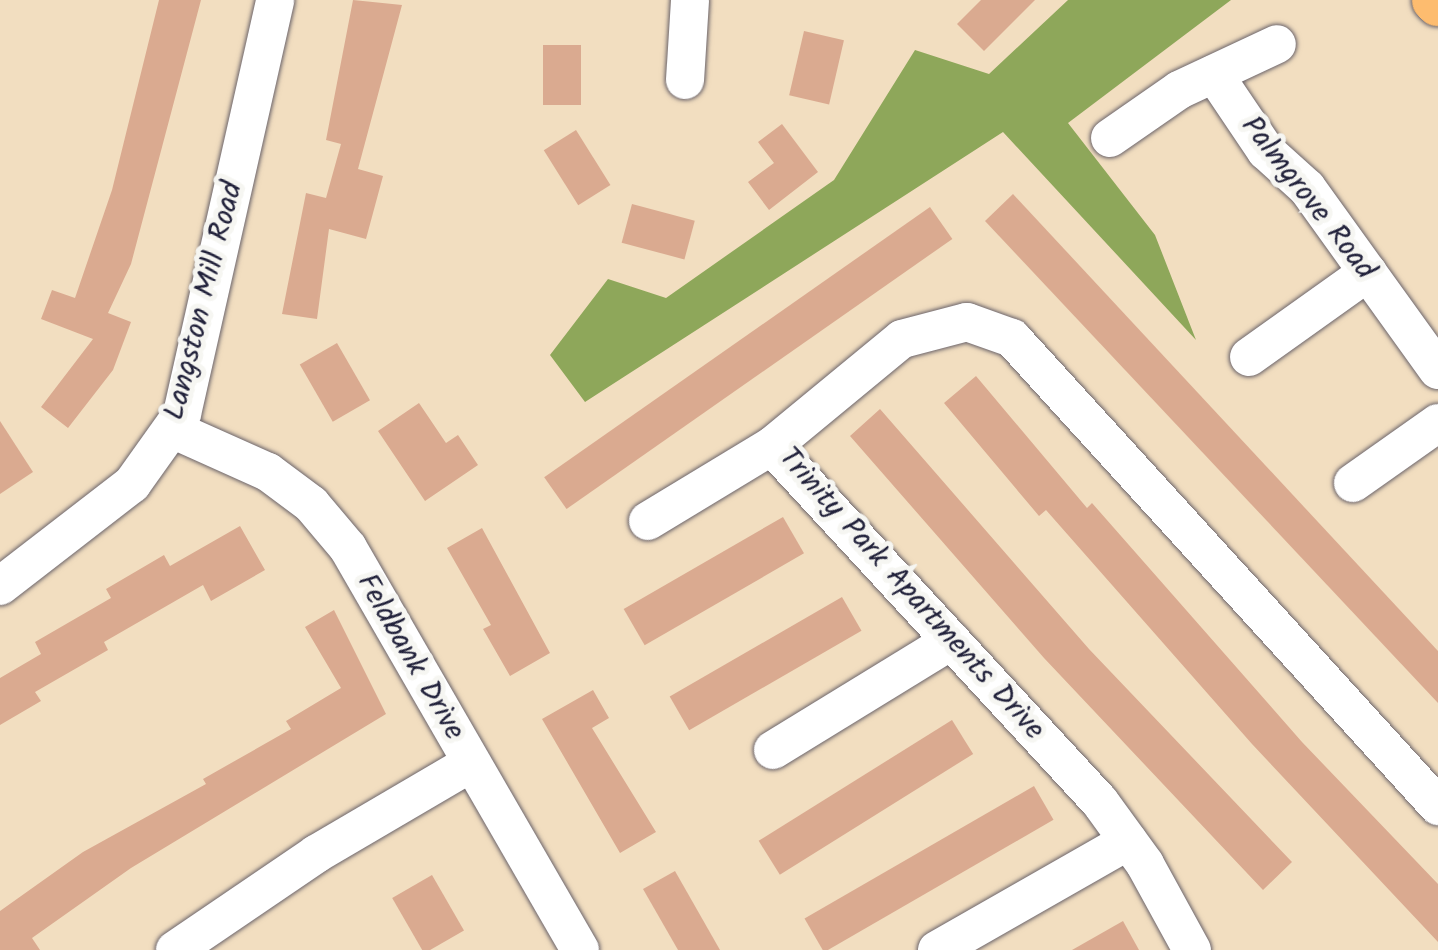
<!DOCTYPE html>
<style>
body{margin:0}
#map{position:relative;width:1438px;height:950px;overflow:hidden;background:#f2dec0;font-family:Kalam,sans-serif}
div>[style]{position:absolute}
.forest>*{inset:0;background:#8ea75a}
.building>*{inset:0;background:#daaa90;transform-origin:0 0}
.roads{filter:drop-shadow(0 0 2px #6b646a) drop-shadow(0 0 2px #6b646a)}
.minor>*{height:38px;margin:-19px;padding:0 19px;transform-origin:19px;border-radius:19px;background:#fff}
.major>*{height:48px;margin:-24px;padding:0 24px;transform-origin:24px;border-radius:24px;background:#fdbc6f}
span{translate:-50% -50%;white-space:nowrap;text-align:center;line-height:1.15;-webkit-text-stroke:10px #f6f6f2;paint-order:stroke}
.street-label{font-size:30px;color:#22223b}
</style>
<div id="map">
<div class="forest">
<div style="clip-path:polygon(1068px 0,1231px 0,1068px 123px,1155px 235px,1196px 340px,1003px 132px,585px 402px,550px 355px,608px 279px,666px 298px,834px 180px,915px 50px,989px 74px)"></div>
</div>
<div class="building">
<div style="clip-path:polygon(159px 0,201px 0,131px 264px,108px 313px,131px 322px,113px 370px,68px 428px,41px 407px,93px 339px,41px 319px,52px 290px,75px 298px,112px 190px)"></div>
<div style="clip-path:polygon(353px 0,402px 5px,358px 169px,383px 176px,366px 239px,329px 229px,317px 319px,282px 314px,306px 193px,326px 198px,341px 144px,326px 140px)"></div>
<div style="clip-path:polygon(981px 0,1035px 0,984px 51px,957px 24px)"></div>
<div style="left:804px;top:31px;width:41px;height:66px;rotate:13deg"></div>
<div style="left:543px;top:45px;width:38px;height:60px"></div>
<div style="clip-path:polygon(782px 124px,818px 172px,769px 210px,748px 182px,774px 163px,758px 142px)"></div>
<div style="left:576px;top:130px;width:65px;height:38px;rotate:58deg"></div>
<div style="clip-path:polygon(1013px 194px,1438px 651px,1438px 703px,985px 221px)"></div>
<div style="left:632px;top:204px;width:65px;height:40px;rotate:15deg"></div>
<div style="left:930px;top:207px;width:39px;height:471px;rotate:55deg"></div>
<div style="left:337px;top:343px;width:66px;height:43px;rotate:60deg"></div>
<div style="clip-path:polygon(976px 376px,1087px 508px,1092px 503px,1302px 742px,1438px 884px,1438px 942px,1252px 744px,1046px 510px,1039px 516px,944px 403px)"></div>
<div style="clip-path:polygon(419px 403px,446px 443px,458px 435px,478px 465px,425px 501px,378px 431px)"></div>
<div style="clip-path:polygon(880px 409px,1089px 649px,1292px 862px,1263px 890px,1044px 658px,850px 436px)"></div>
<div style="clip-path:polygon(0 421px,33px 472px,0 494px)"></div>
<div style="left:783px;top:517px;width:42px;height:184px;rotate:60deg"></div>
<div style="clip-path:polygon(240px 526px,265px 570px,211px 601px,203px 585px,104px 642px,108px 650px,35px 692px,41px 701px,0 725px,0 678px,41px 654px,35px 642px,111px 598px,106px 589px,164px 555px,170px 566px)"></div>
<div style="clip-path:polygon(482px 528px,550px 653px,510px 676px,483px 629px,491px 625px,447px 548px)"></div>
<div style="left:842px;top:597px;width:39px;height:199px;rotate:60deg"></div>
<div style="clip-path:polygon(334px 610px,386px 714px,131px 868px,32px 938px,40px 950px,0 950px,0 911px,83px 852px,206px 784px,203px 779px,291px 729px,286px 721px,341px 688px,305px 627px)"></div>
<div style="clip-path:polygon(593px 690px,609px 718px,592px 728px,656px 832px,620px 853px,542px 719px)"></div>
<div style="left:952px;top:720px;width:40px;height:228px;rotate:58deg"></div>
<div style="left:1034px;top:786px;width:39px;height:265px;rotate:60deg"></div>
<div style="clip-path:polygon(675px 871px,720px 950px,678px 950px,643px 889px)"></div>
<div style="left:432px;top:875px;width:64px;height:46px;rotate:60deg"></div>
<div style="clip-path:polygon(1123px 921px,1139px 950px,1072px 950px)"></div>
</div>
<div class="roads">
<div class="minor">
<div style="left:1214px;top:74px;width:93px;rotate:56deg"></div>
<div style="left:1266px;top:151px;width:55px;rotate:42.1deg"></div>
<div style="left:1307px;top:188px;width:224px;rotate:54.3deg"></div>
<div style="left:685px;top:80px;width:80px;rotate:-86.4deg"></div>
<div style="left:1110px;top:138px;width:84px;rotate:-34.8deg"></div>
<div style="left:1179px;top:90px;width:108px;rotate:-25.1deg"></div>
<div style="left:1249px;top:357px;width:146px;rotate:-35.5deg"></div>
<div style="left:174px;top:430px;width:103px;rotate:24.1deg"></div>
<div style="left:268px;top:472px;width:54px;rotate:36.7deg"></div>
<div style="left:311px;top:504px;width:57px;rotate:49.9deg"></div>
<div style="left:348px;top:548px;width:464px;rotate:60deg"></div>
<div style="left:1353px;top:483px;width:104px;rotate:-35.2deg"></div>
<div style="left:648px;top:521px;width:145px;rotate:-31.2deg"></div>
<div style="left:0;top:586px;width:167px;rotate:-37.7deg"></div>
<div style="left:132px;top:484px;width:86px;rotate:-54.5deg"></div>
<div style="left:182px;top:414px;width:424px;rotate:-77.3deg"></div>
<div style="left:773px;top:750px;width:209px;rotate:-31.5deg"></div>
<div style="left:175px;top:950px;width:171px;rotate:-34.2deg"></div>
<div style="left:316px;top:854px;width:180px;rotate:-30.4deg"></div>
<div style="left:937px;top:950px;width:220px;rotate:-29.7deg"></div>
<div style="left:1192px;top:950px;width:98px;rotate:-118.7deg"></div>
<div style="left:1145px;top:864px;width:77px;rotate:-126deg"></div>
<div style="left:1100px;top:802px;width:484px;rotate:-132.7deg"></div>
<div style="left:772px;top:446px;width:168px;rotate:-39.5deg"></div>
<div style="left:902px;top:339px;width:67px;rotate:-14.7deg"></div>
<div style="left:967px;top:322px;width:48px;rotate:19.6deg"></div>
<div style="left:1012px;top:338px;width:633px;rotate:47.69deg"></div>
</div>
<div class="major">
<div style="left:1436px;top:0;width:3px;rotate:45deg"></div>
</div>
</div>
<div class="street-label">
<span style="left:1308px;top:198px;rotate:52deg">Palmgrove Road</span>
<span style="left:204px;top:301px;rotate:-76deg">Langston Mill Road</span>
<span style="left:911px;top:594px;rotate:48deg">Trinity Park Apartments Drive</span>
<span style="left:410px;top:657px;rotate:60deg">Feldbank Drive</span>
</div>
</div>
